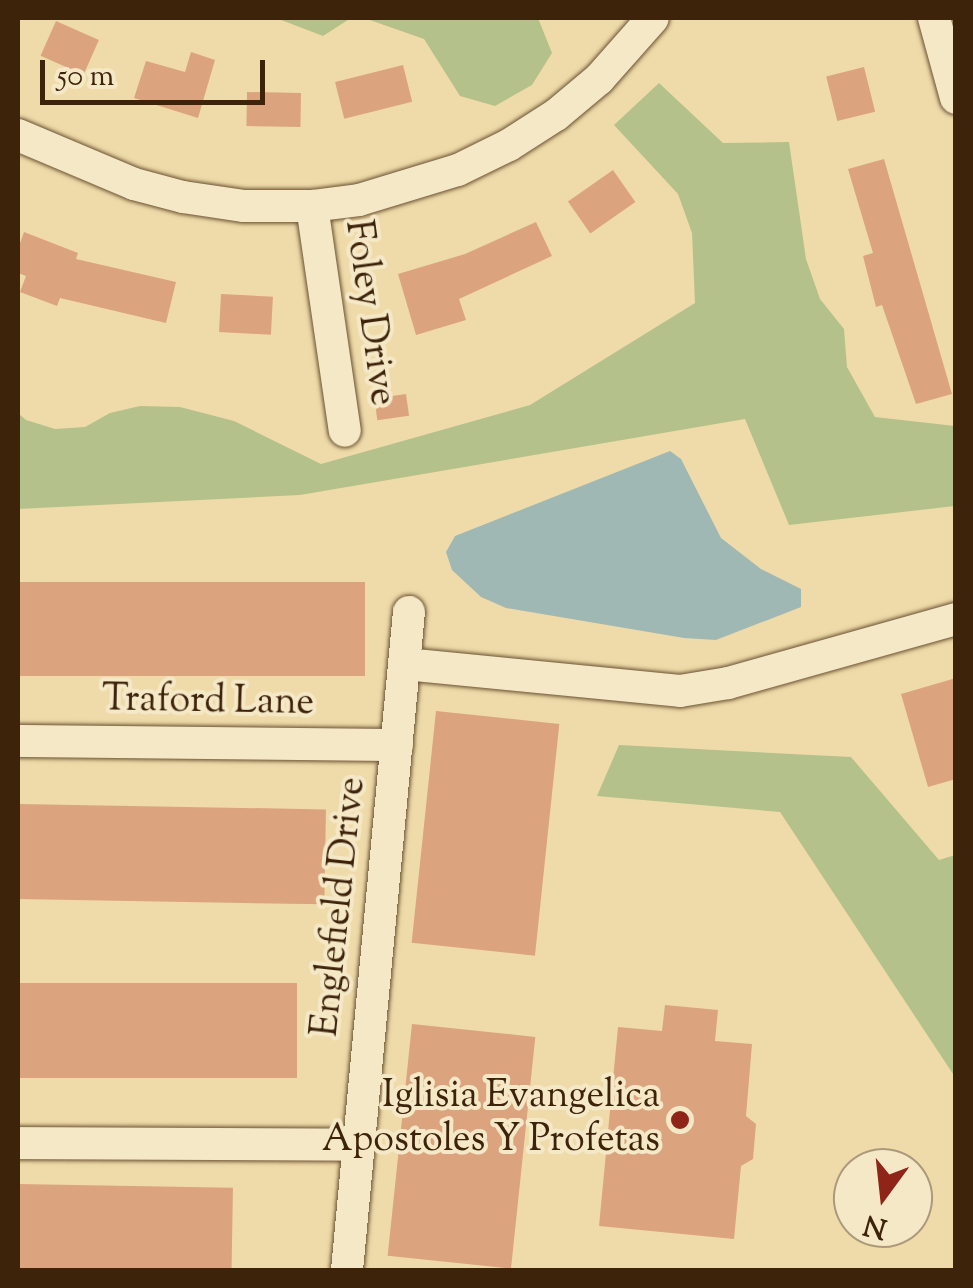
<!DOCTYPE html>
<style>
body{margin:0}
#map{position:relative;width:973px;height:1288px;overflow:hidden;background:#efdba9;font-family:"Sorts Mill Goudy",serif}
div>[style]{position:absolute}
.green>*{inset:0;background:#b5c18b}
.water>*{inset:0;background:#9fb8b3}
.building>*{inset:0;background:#dba47e;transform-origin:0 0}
.roads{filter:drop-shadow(0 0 2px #6a5132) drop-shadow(0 0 2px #6a5132)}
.minor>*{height:32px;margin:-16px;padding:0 16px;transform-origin:16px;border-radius:16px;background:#f5e8c7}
.dots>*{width:28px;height:28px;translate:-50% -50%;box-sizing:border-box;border:5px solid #f5e8c7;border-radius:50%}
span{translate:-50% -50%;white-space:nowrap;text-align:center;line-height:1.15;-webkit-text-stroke:8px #f5e8c7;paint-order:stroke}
.street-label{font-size:38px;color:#3e230b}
.poi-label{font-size:38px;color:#3e230b}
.right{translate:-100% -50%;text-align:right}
.frame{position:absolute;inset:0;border:20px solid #3e230b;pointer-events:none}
.north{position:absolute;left:833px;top:1148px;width:100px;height:100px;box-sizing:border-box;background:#f5e8c7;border:2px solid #ac997c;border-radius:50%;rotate:195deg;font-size:28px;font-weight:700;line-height:40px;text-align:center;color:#3e230b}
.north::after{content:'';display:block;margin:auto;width:35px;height:45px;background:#8f2418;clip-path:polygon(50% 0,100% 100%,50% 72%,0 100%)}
.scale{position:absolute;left:40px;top:60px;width:225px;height:45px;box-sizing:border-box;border:5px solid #3e230b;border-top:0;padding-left:12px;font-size:30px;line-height:35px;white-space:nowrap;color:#3e230b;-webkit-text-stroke:8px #f5e8c7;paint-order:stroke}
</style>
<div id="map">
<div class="green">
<div style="clip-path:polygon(276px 18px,351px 18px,323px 36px)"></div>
<div style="clip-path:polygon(364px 18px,538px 18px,552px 53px,532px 85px,495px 106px,460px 96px,424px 39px)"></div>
<div style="clip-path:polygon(659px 83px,723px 143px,789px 142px,806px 259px,820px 299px,844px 329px,847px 367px,875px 417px,955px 426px,955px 506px,789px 525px,745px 419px,300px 495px,18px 509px,18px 413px,26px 420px,55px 429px,85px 427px,110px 413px,140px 406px,180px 407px,234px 421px,321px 464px,530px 405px,695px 303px,692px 233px,678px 194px,614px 125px)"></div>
<div style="clip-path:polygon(619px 745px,851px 757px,939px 860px,955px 855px,955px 1077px,780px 812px,597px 796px)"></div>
</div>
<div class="water">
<div style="clip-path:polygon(670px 451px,681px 459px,721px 538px,761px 569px,801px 589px,801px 607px,716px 640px,684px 638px,506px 608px,481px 597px,452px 570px,446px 552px,455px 536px)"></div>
</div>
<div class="building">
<div style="left:56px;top:21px;width:47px;height:38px;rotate:24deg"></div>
<div style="clip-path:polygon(191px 52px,215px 60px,198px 118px,134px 98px,146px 61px,185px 72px)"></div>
<div style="left:403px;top:65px;width:38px;height:70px;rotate:76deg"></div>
<div style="left:864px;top:67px;width:46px;height:39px;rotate:76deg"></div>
<div style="left:247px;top:92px;width:54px;height:34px;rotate:1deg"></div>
<div style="clip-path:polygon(884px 159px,952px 394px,916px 404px,882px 305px,876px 307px,863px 256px,873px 253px,848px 169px)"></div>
<div style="left:613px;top:170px;width:39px;height:55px;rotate:55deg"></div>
<div style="clip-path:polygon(536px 222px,552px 256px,459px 299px,466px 320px,416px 335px,398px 274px,465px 254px)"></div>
<div style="clip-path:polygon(24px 232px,78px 253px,76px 259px,176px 282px,166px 323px,60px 298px,57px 306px,20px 292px,26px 276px,18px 273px,18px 249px)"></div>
<div style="left:221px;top:294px;width:52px;height:38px;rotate:3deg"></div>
<div style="left:406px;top:394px;width:22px;height:32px;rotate:82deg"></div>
<div style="left:18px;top:582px;width:347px;height:94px"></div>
<div style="clip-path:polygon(956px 678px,956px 779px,928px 787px,901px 694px)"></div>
<div style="left:436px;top:711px;width:124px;height:233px;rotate:6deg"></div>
<div style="left:18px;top:804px;width:308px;height:95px;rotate:1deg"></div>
<div style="left:18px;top:983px;width:279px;height:95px"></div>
<div style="clip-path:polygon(665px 1005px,718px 1010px,715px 1041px,752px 1044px,746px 1116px,756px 1124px,753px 1159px,741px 1166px,734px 1239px,599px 1226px,618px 1027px,662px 1031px)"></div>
<div style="left:412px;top:1024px;width:124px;height:233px;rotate:6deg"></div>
<div style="left:18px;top:1184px;width:215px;height:86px;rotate:1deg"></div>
</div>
<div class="roads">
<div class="minor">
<div style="left:934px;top:18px;width:83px;rotate:74.6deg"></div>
<div style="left:18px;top:135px;width:126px;rotate:22.9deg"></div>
<div style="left:134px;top:184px;width:51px;rotate:14.9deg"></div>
<div style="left:183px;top:197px;width:62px;rotate:8.4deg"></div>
<div style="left:244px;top:206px;width:68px"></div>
<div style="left:312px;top:206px;width:47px;rotate:-7.3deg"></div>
<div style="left:359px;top:200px;width:103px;rotate:-16.9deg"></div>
<div style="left:458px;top:170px;width:57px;rotate:-26.1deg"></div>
<div style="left:509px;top:145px;width:56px;rotate:-32.6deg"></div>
<div style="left:556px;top:115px;width:56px;rotate:-39.9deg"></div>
<div style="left:599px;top:79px;width:81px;rotate:-48.5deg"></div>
<div style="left:312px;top:206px;width:227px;rotate:81.7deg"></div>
<div style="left:405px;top:664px;width:276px;rotate:5.6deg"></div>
<div style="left:680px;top:691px;width:49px;rotate:-9.5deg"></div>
<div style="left:728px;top:683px;width:237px;rotate:-15.7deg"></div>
<div style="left:18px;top:741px;width:379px;rotate:0.6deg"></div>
<div style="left:18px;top:1143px;width:339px;rotate:0.3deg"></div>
<div style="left:347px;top:1270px;width:661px;rotate:-84.62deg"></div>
</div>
</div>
<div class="dots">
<div style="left:680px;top:1120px;background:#8f2418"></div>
</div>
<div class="street-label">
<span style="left:368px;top:313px;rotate:82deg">Foley Drive</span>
<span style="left:208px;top:703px;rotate:1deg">Traford Lane</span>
<span style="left:341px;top:907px;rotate:-84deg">Englefield Drive</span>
</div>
<div class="poi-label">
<span class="right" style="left:660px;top:1120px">Iglisia Evangelica<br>Apostoles Y Profetas</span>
</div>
<div class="frame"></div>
<div class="north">N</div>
<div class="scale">50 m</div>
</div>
